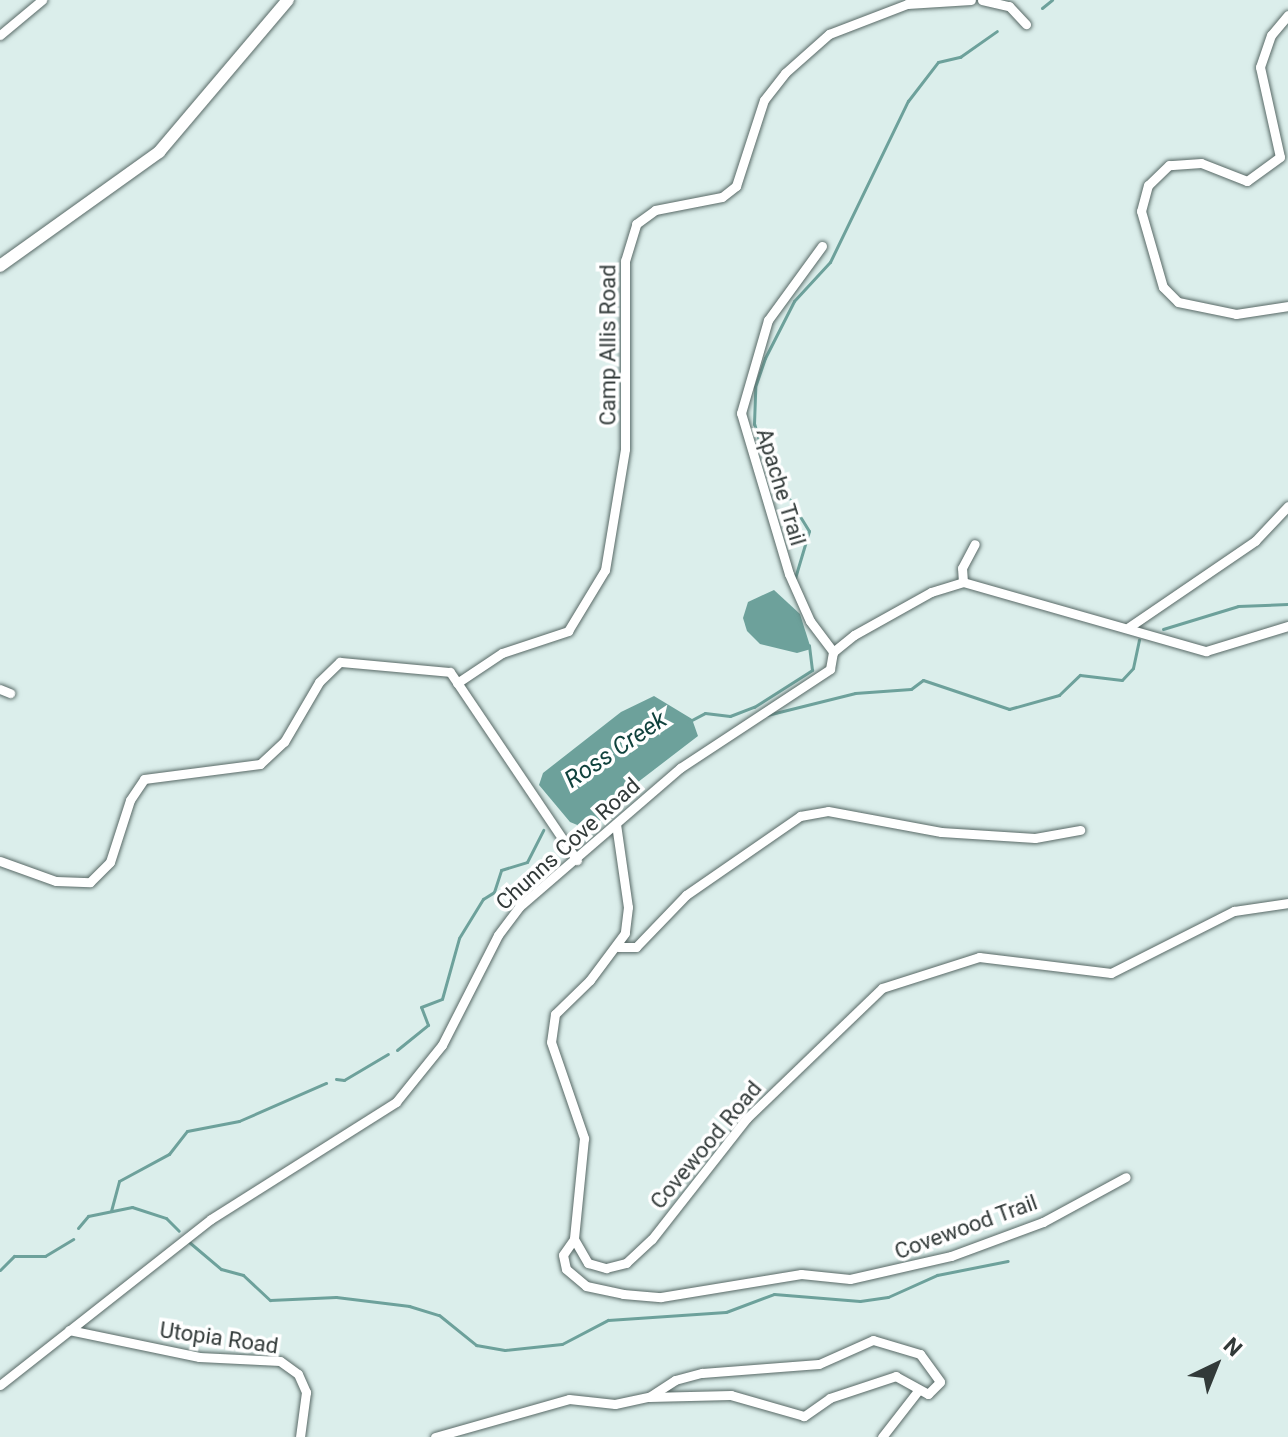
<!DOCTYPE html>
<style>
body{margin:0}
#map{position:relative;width:1288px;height:1437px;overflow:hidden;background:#dbeeeb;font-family:Roboto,sans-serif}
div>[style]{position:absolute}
.water>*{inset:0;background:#6da19b}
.stream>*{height:3px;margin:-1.5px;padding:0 1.5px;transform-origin:1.5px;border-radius:1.5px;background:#6da19b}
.roads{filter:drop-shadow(0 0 2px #586966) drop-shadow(0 0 2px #586966)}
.street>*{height:9px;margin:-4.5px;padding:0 4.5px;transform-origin:4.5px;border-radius:4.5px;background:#fff}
.secondary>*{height:12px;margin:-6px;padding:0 6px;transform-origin:6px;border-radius:6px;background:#fff}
span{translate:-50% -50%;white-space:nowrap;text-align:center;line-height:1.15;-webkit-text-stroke:7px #fff;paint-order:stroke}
.street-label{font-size:22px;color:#323a39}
.water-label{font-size:24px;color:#10423d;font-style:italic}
.north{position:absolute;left:1176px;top:1325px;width:80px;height:80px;-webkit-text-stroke:6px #fff;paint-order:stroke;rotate:43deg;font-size:22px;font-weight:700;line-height:32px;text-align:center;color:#323a39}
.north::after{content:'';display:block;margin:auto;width:28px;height:36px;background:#323a39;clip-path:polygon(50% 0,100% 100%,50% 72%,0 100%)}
</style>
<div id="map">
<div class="water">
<div style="clip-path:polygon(774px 590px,800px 614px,811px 649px,797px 653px,760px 644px,747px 631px,743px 618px,748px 602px)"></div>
<div style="clip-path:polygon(654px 696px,692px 719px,698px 736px,612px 802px,607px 816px,587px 829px,570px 822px,539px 785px,543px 773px,621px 712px)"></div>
</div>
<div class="stream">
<div style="left:1042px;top:8px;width:13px;rotate:-39deg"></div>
<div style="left:795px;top:578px;width:49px;rotate:-73.4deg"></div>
<div style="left:809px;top:531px;width:86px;rotate:-121.7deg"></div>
<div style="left:764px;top:458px;width:35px;rotate:-106deg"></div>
<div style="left:754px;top:424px;width:37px;rotate:-88deg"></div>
<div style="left:755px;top:387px;width:31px;rotate:-71deg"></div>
<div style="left:765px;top:358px;width:64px;rotate:-63deg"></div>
<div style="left:794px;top:301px;width:53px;rotate:-47.3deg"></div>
<div style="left:830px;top:262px;width:179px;rotate:-64.2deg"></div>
<div style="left:908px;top:101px;width:49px;rotate:-52.4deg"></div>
<div style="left:938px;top:62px;width:23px;rotate:-13deg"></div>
<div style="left:960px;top:57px;width:45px;rotate:-35.1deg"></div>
<div style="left:1163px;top:629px;width:78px;rotate:-17deg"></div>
<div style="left:1238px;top:606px;width:50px;rotate:-2.3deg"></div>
<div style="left:767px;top:715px;width:91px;rotate:-14deg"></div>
<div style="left:855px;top:693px;width:56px;rotate:-4.1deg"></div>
<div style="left:911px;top:689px;width:15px;rotate:-37deg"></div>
<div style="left:923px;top:680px;width:91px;rotate:18.6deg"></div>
<div style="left:1009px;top:709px;width:52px;rotate:-15.6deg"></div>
<div style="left:1059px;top:695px;width:29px;rotate:-44deg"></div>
<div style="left:1080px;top:675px;width:42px;rotate:6.8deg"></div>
<div style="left:1122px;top:680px;width:16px;rotate:-47deg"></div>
<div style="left:1133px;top:668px;width:29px;rotate:-78deg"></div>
<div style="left:688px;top:722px;width:19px;rotate:-28deg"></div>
<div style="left:705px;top:713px;width:25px;rotate:7deg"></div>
<div style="left:730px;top:716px;width:26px;rotate:-21deg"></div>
<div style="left:754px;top:707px;width:69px;rotate:-32.5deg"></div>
<div style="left:812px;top:670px;width:25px;rotate:-97deg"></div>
<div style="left:397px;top:1050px;width:40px;rotate:-39deg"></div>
<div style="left:428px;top:1025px;width:19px;rotate:-111deg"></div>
<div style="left:421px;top:1007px;width:22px;rotate:-21deg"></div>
<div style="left:442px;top:999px;width:63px;rotate:-74.4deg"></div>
<div style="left:459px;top:938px;width:46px;rotate:-58.4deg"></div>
<div style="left:483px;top:899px;width:13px;rotate:-32deg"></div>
<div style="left:494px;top:892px;width:23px;rotate:-72deg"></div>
<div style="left:501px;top:870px;width:27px;rotate:-17deg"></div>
<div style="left:527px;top:862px;width:36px;rotate:-63deg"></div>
<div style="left:336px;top:1079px;width:8px;rotate:7deg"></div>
<div style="left:344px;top:1080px;width:51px;rotate:-30.6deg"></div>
<div style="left:111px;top:1211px;width:31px;rotate:-75deg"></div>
<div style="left:119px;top:1181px;width:57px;rotate:-28.4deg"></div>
<div style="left:169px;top:1154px;width:29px;rotate:-52deg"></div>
<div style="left:187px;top:1131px;width:53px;rotate:-10.9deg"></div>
<div style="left:239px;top:1121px;width:95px;rotate:-23.6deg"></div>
<div style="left:78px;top:1228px;width:16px;rotate:-50deg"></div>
<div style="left:88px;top:1216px;width:45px;rotate:-11.6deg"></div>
<div style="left:132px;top:1207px;width:36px;rotate:18deg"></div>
<div style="left:166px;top:1218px;width:18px;rotate:45deg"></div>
<div style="left:189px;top:1242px;width:42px;rotate:40.2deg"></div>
<div style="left:221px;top:1269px;width:23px;rotate:15deg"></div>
<div style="left:243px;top:1275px;width:37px;rotate:43deg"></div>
<div style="left:270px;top:1300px;width:66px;rotate:-2.6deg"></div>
<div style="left:336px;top:1297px;width:74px;rotate:7deg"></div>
<div style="left:409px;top:1306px;width:31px;rotate:17deg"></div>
<div style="left:439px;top:1315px;width:48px;rotate:39deg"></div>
<div style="left:476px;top:1345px;width:29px;rotate:10deg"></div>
<div style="left:505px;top:1350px;width:57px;rotate:-6deg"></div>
<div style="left:562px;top:1344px;width:52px;rotate:-27.6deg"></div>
<div style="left:608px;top:1320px;width:118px;rotate:-3.9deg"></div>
<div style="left:726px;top:1312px;width:51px;rotate:-20.6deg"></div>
<div style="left:774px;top:1294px;width:86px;rotate:4.7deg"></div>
<div style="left:860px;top:1301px;width:28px;rotate:-8deg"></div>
<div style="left:888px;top:1297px;width:54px;rotate:-24.2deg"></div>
<div style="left:937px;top:1275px;width:72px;rotate:-11.2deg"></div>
<div style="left:0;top:1270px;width:20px;rotate:-45deg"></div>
<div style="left:14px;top:1256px;width:31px"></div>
<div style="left:45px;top:1256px;width:33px;rotate:-31deg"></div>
</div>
<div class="roads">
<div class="street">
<div style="left:982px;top:0;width:28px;rotate:13deg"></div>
<div style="left:1009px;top:6px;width:25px;rotate:47deg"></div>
<div style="left:1288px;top:15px;width:26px;rotate:130deg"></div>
<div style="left:1271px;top:35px;width:34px;rotate:109deg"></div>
<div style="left:1260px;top:67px;width:92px;rotate:77.5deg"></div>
<div style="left:1280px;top:157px;width:41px;rotate:144deg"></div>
<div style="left:1247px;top:181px;width:49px;rotate:-158.6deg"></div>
<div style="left:1201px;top:163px;width:32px;rotate:176deg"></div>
<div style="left:1169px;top:165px;width:29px;rotate:136deg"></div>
<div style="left:1148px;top:185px;width:27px;rotate:105deg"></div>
<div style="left:1141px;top:211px;width:79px;rotate:73.9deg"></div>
<div style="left:1163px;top:287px;width:21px;rotate:45deg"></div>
<div style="left:1178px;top:302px;width:59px;rotate:11.7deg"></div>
<div style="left:1236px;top:314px;width:53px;rotate:-8.7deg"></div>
<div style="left:0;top:35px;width:55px;rotate:-39.8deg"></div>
<div style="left:822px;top:246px;width:92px;rotate:126.1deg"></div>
<div style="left:768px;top:320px;width:97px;rotate:106.2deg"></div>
<div style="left:741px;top:413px;width:168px;rotate:73.4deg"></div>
<div style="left:789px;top:574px;width:51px;rotate:65.9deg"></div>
<div style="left:810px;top:621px;width:39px;rotate:53deg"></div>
<div style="left:963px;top:582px;width:14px;rotate:-94deg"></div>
<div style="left:962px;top:568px;width:27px;rotate:-62deg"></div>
<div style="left:1129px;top:627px;width:153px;rotate:-34.3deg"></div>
<div style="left:1255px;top:541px;width:48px;rotate:-46.7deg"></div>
<div style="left:457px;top:683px;width:54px;rotate:-33.7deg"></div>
<div style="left:502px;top:653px;width:70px;rotate:-18.4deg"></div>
<div style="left:568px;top:631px;width:71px;rotate:-58.8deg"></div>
<div style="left:605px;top:570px;width:123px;rotate:-80.6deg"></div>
<div style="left:625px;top:449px;width:188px;rotate:-90deg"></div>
<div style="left:625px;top:261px;width:39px;rotate:-73deg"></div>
<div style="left:636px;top:224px;width:24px;rotate:-36deg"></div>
<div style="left:655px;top:210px;width:68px;rotate:-11deg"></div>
<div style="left:722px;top:197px;width:18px;rotate:-38deg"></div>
<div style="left:736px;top:186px;width:90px;rotate:-72deg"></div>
<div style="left:764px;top:100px;width:34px;rotate:-52deg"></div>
<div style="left:785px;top:73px;width:59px;rotate:-41.6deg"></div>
<div style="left:829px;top:34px;width:84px;rotate:-21deg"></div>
<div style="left:907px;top:4px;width:64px;rotate:-3.6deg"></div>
<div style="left:0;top:689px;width:11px;rotate:22deg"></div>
<div style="left:616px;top:824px;width:84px;rotate:81.8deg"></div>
<div style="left:628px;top:907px;width:26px;rotate:97deg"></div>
<div style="left:625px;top:933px;width:59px;rotate:126.7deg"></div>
<div style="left:590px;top:980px;width:49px;rotate:135.8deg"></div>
<div style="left:555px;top:1014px;width:28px;rotate:98deg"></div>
<div style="left:551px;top:1042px;width:102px;rotate:71deg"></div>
<div style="left:584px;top:1138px;width:101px;rotate:95.7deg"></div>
<div style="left:574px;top:1239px;width:28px;rotate:60deg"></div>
<div style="left:588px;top:1263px;width:19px;rotate:16deg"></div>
<div style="left:606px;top:1268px;width:21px;rotate:-14deg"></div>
<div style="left:626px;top:1263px;width:35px;rotate:-43deg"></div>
<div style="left:652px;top:1239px;width:154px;rotate:-51.9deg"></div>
<div style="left:747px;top:1118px;width:187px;rotate:-43.9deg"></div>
<div style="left:882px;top:988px;width:102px;rotate:-17.7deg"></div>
<div style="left:979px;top:957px;width:133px;rotate:6.9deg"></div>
<div style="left:1111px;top:973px;width:138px;rotate:-26.8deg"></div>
<div style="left:1234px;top:911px;width:55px;rotate:-8.4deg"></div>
<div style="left:0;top:861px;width:59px;rotate:19.7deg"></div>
<div style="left:56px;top:881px;width:34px;rotate:2deg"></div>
<div style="left:90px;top:882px;width:28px;rotate:-45deg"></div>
<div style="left:110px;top:862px;width:65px;rotate:-72.1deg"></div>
<div style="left:130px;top:800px;width:25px;rotate:-56deg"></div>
<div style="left:144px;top:779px;width:117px;rotate:-7.4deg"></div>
<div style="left:260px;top:764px;width:33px;rotate:-43deg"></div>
<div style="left:284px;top:742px;width:69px;rotate:-59.7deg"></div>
<div style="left:319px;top:682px;width:29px;rotate:-44deg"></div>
<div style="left:340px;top:662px;width:110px;rotate:5.2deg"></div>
<div style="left:450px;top:672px;width:227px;rotate:56deg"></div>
<div style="left:618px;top:947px;width:18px"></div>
<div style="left:636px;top:947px;width:72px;rotate:-46.1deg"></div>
<div style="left:686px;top:895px;width:139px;rotate:-34.7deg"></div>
<div style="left:800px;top:816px;width:28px;rotate:-10deg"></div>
<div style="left:828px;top:811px;width:115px;rotate:10.5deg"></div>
<div style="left:941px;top:832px;width:94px;rotate:3.7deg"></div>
<div style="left:1035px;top:838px;width:46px;rotate:-10.1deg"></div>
<div style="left:574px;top:1239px;width:19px;rotate:125deg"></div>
<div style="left:563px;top:1255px;width:14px;rotate:78deg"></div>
<div style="left:566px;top:1269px;width:26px;rotate:40deg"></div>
<div style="left:586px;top:1286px;width:38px;rotate:12deg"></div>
<div style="left:623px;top:1294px;width:38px;rotate:5deg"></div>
<div style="left:661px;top:1297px;width:142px;rotate:-9.3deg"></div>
<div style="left:801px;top:1274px;width:49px;rotate:5.8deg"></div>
<div style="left:850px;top:1279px;width:104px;rotate:-12.8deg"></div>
<div style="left:951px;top:1256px;width:98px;rotate:-20.3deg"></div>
<div style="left:1043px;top:1222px;width:94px;rotate:-28.5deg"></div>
<div style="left:69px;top:1330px;width:133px;rotate:11.7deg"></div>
<div style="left:199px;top:1357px;width:81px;rotate:2.8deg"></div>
<div style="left:280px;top:1361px;width:22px;rotate:36deg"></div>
<div style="left:298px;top:1374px;width:20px;rotate:66deg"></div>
<div style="left:306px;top:1392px;width:45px;rotate:97.6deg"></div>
<div style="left:0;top:1385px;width:268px;rotate:-38.2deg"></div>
<div style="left:211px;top:1219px;width:219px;rotate:-32.3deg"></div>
<div style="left:396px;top:1102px;width:73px;rotate:-51.1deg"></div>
<div style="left:442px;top:1045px;width:123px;rotate:-63deg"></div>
<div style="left:498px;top:935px;width:35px;rotate:-53deg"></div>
<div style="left:519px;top:907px;width:213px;rotate:-40.8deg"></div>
<div style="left:680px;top:768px;width:180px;rotate:-33.4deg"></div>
<div style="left:830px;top:669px;width:17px;rotate:-80deg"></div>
<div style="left:833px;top:652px;width:27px;rotate:-39deg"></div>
<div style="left:854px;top:635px;width:88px;rotate:-29.2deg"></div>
<div style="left:931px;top:592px;width:34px;rotate:-17deg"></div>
<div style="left:963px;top:582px;width:253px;rotate:15.9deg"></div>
<div style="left:1206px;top:651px;width:86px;rotate:-17deg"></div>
<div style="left:435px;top:1437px;width:139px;rotate:-15.8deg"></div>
<div style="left:569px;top:1399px;width:46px;rotate:6.2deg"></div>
<div style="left:615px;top:1404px;width:35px;rotate:-12deg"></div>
<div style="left:649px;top:1397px;width:31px;rotate:-33deg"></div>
<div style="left:675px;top:1380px;width:28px;rotate:-15deg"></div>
<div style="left:702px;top:1373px;width:117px;rotate:-4.4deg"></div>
<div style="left:819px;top:1364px;width:59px;rotate:-24deg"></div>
<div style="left:873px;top:1340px;width:49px;rotate:16.6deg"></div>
<div style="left:920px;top:1354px;width:34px;rotate:54deg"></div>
<div style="left:940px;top:1382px;width:17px;rotate:135deg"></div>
<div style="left:928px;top:1394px;width:37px;rotate:-151deg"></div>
<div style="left:896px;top:1376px;width:70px;rotate:161.6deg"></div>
<div style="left:830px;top:1398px;width:32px;rotate:145deg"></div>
<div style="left:804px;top:1416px;width:76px;rotate:-164deg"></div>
<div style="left:731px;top:1395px;width:82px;rotate:178.6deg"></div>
<div style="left:882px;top:1437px;width:57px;rotate:-52.1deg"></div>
</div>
<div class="secondary">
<div style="left:0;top:266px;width:196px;rotate:-35.6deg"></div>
<div style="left:159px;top:152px;width:199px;rotate:-49.7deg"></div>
</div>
</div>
<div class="street-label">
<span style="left:608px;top:345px;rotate:-90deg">Camp Allis Road</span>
<span style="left:781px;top:487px;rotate:73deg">Apache Trail</span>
<span style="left:568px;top:844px;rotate:-42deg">Chunns Cove Road</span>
<span style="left:706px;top:1145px;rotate:-50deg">Covewood Road</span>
<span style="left:966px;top:1227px;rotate:-20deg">Covewood Trail</span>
<span style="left:219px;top:1338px;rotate:8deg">Utopia Road</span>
</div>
<div class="water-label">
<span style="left:616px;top:750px;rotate:-34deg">Ross Creek</span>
</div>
<div class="north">N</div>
</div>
